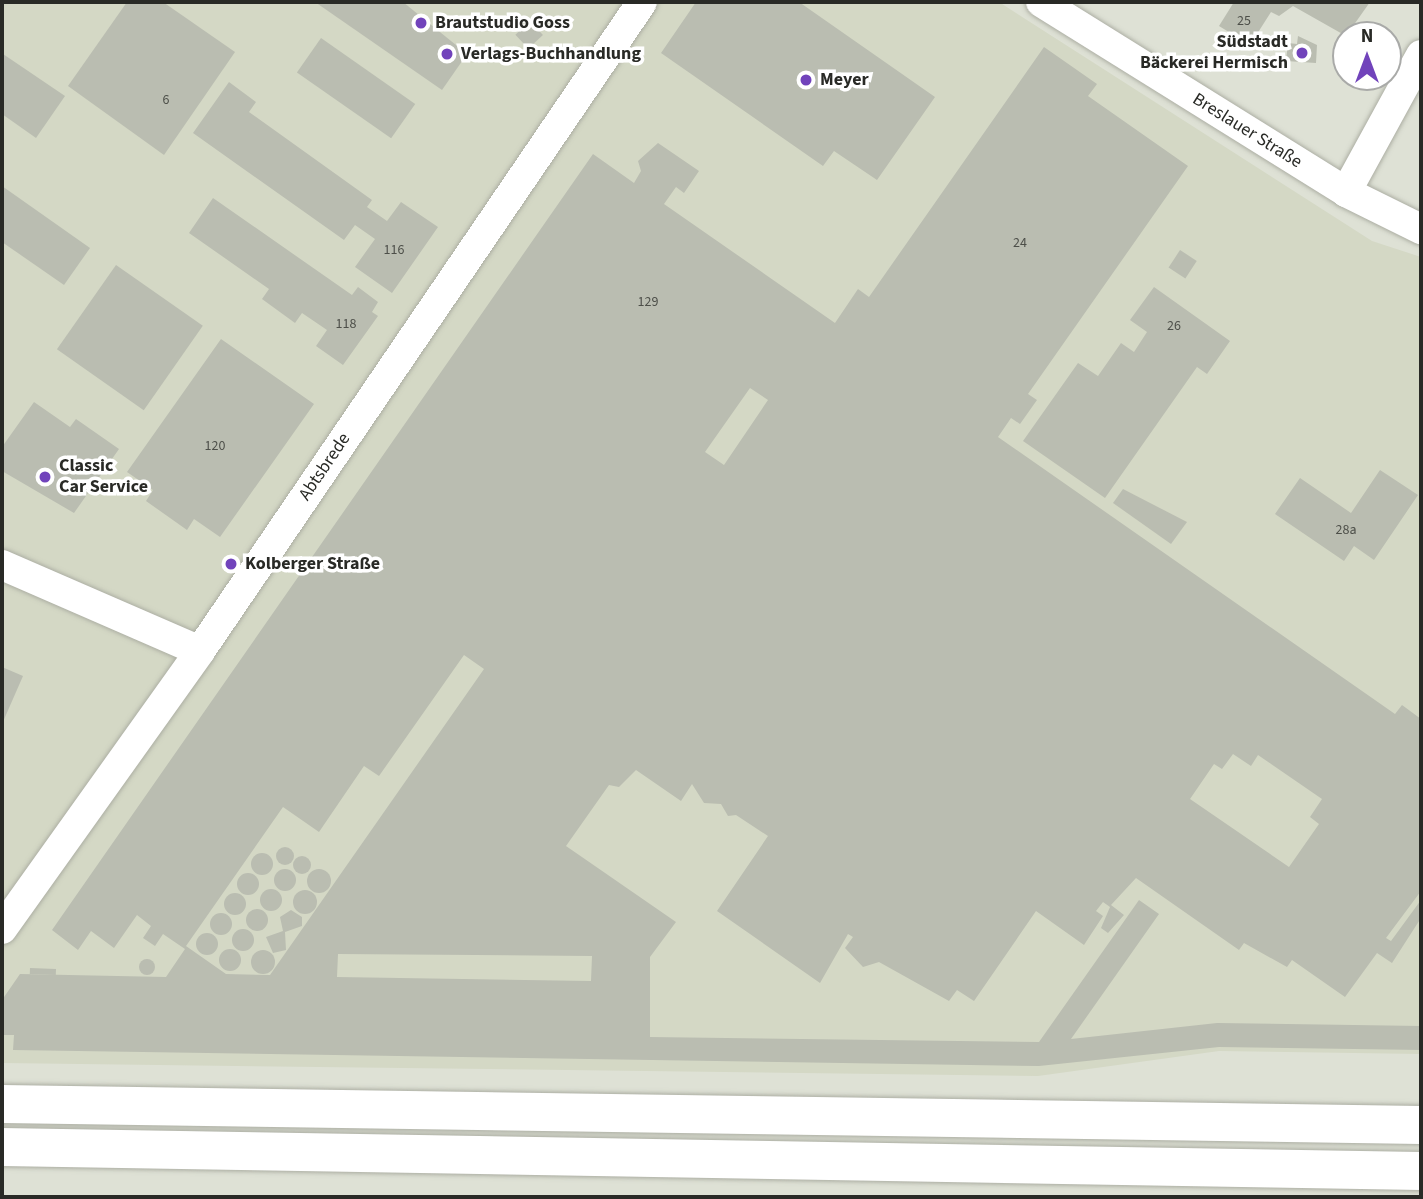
<!DOCTYPE html>
<meta charset="utf-8">
<style>
body{margin:0}
#map{position:relative;width:1423px;height:1199px;overflow:hidden;background:#dee1d5;font-family:"Source Sans 3",sans-serif}
div>[style]{position:absolute}
.built>*{inset:0;background:#d4d8c5}
.building>*{inset:0;background:#babdb1;transform-origin:0 0}
.round{border-radius:50%}
.roads{filter:drop-shadow(0 0 2px #acaea3) drop-shadow(0 0 2px #acaea3)}
.street>*{height:30px;margin:-15px;padding:0 15px;transform-origin:15px;border-radius:15px;background:#fff}
.highway>*{height:38px;margin:-19px;padding:0 19px;transform-origin:19px;border-radius:19px;background:#fff}
.dots>*{width:19px;height:19px;translate:-50% -50%;box-sizing:border-box;border:4px solid #fff;border-radius:50%}
span{translate:-50% -50%;white-space:nowrap;text-align:center;line-height:1.15;-webkit-text-stroke:7px #fff;paint-order:stroke}
.number-label{font-size:14px;color:#4d4f49}
.number-label span{-webkit-text-stroke-width:0}
.poi-label{font-size:18px;color:#292a26;font-weight:700}
.left{translate:0 -50%;text-align:left}
.right{translate:-100% -50%;text-align:right}
.street-label{font-size:18px;color:#292a26}
.frame{position:absolute;inset:0;border:4px solid #292a26;pointer-events:none}
.north{position:absolute;left:1332px;top:21px;width:70px;height:70px;box-sizing:border-box;background:#fff;border:2px solid #a9aaa8;border-radius:50%;rotate:0deg;font-size:19px;font-weight:700;line-height:28px;text-align:center;color:#292a26}
.north::after{content:'';display:block;margin:auto;width:24px;height:32px;background:#7143bb;clip-path:polygon(50% 0,100% 100%,50% 72%,0 100%)}
</style>
<div id="map">
<div class="built">
<div style="clip-path:polygon(2px 2px,999px 2px,1372px 241px,1421px 257px,1421px 1054px,1219px 1051px,1038px 1076px,2px 1063px)"></div>
</div>
<div class="building">
<div style="clip-path:polygon(127px 2px,163px 2px,235px 52px,164px 155px,68px 86px)"></div>
<div style="clip-path:polygon(315px 2px,403px 2px,467px 54px,442px 90px)"></div>
<div style="clip-path:polygon(696px 2px,799px 2px,935px 97px,877px 180px,834px 151px,823px 166px,661px 53px)"></div>
<div style="clip-path:polygon(1234px 2px,1370px 2px,1346px 36px,1293px 6px,1279px 16px,1271px 12px,1250px 45px,1219px 26px)"></div>
<div style="left:530px;top:21px;width:19px;height:20px;rotate:47deg"></div>
<div style="clip-path:polygon(1298px 36px,1317px 45px,1316px 63px,1286px 61px,1288px 43px,1297px 44px)"></div>
<div style="left:321px;top:38px;width:115px;height:42px;rotate:35deg"></div>
<div style="clip-path:polygon(evenodd,1044px 47px,1097px 84px,1088px 96px,1188px 166px,1028px 394px,1037px 400px,1020px 424px,1011px 418px,998px 437px,1395px 714px,1402px 705px,1421px 719px,1421px 891px,1386px 938px,1391px 941px,1421px 900px,1421px 918px,1392px 963px,1377px 953px,1345px 997px,1292px 960px,1287px 967px,1244px 943px,1239px 950px,1136px 878px,1111px 905px,1124px 915px,1108px 933px,1101px 928px,1110px 907px,1103px 902px,1096px 911px,1103px 916px,1084px 945px,1036px 911px,974px 1001px,957px 990px,949px 1001px,879px 962px,863px 967px,845px 948px,853px 937px,848px 934px,820px 983px,717px 911px,783px 814px,768px 836px,736px 815px,728px 816px,721px 804px,704px 803px,692px 784px,681px 801px,636px 770px,619px 787px,609px 785px,566px 846px,676px 922px,650px 957px,650px 1037px,1039px 1042px,1139px 900px,1159px 914px,1071px 1039px,1217px 1023px,1421px 1026px,1421px 1050px,1219px 1047px,1039px 1066px,13px 1050px,14px 1035px,2px 1035px,2px 1000px,20px 974px,166px 977px,185px 949px,163px 934px,155px 946px,143px 938px,151px 926px,137px 915px,114px 948px,91px 931px,78px 950px,52px 930px,593px 154px,634px 183px,641px 171px,638px 161px,658px 143px,699px 171px,684px 193px,676px 187px,664px 204px,835px 323px,858px 289px,869px 297px,1044px 47px,750px 388px,768px 400px,724px 465px,705px 452px,750px 388px,1044px 47px,464px 655px,484px 669px,270px 975px,226px 974px,186px 946px,283px 807px,319px 832px,364px 766px,379px 776px,464px 655px,1044px 47px,1233px 754px,1251px 766px,1258px 755px,1322px 799px,1310px 817px,1319px 824px,1289px 867px,1190px 799px,1214px 764px,1222px 769px,1233px 754px,1044px 47px,338px 954px,592px 956px,591px 981px,337px 977px,338px 954px)"></div>
<div style="clip-path:polygon(3px 54px,65px 96px,36px 138px,2px 114px)"></div>
<div style="clip-path:polygon(229px 82px,256px 102px,249px 112px,372px 200px,367px 207px,387px 221px,401px 202px,438px 227px,392px 293px,355px 267px,375px 239px,355px 225px,344px 240px,193px 133px)"></div>
<div style="clip-path:polygon(2px 186px,90px 248px,64px 285px,2px 242px)"></div>
<div style="clip-path:polygon(213px 198px,352px 295px,358px 287px,378px 302px,372px 312px,378px 316px,343px 365px,316px 346px,327px 330px,302px 313px,295px 323px,262px 299px,269px 289px,189px 233px)"></div>
<div style="left:1180px;top:250px;width:20px;height:21px;rotate:33deg"></div>
<div style="left:116px;top:265px;width:106px;height:103px;rotate:35deg"></div>
<div style="clip-path:polygon(1154px 287px,1230px 341px,1207px 374px,1197px 367px,1105px 498px,1023px 441px,1078px 363px,1098px 376px,1121px 343px,1134px 352px,1147px 332px,1130px 320px)"></div>
<div style="clip-path:polygon(221px 339px,314px 404px,220px 537px,194px 519px,187px 530px,146px 501px,153px 490px,127px 472px)"></div>
<div style="clip-path:polygon(34px 402px,70px 427px,76px 419px,119px 449px,74px 513px,2px 471px,2px 447px)"></div>
<div style="clip-path:polygon(1380px 470px,1418px 495px,1374px 560px,1354px 546px,1344px 561px,1275px 514px,1300px 478px,1351px 513px)"></div>
<div style="clip-path:polygon(1123px 489px,1187px 522px,1171px 544px,1113px 503px)"></div>
<div style="clip-path:polygon(2px 667px,23px 676px,2px 724px)"></div>
<div class="round" style="left:276px;top:847px;width:18px;height:18px"></div>
<div class="round" style="left:251px;top:853px;width:22px;height:22px"></div>
<div class="round" style="left:293px;top:856px;width:18px;height:18px"></div>
<div class="round" style="left:274px;top:869px;width:22px;height:22px"></div>
<div class="round" style="left:307px;top:869px;width:24px;height:24px"></div>
<div class="round" style="left:237px;top:873px;width:22px;height:22px"></div>
<div class="round" style="left:260px;top:889px;width:22px;height:22px"></div>
<div class="round" style="left:293px;top:890px;width:24px;height:24px"></div>
<div class="round" style="left:224px;top:893px;width:22px;height:22px"></div>
<div class="round" style="left:246px;top:909px;width:22px;height:22px"></div>
<div style="clip-path:polygon(291px 910px,302px 917px,302px 926px,285px 932px,286px 950px,273px 953px,266px 937px,283px 931px,280px 917px)"></div>
<div class="round" style="left:210px;top:913px;width:22px;height:22px"></div>
<div class="round" style="left:232px;top:929px;width:22px;height:22px"></div>
<div class="round" style="left:196px;top:933px;width:22px;height:22px"></div>
<div class="round" style="left:219px;top:949px;width:22px;height:22px"></div>
<div class="round" style="left:251px;top:950px;width:24px;height:24px"></div>
<div class="round" style="left:139px;top:959px;width:16px;height:16px"></div>
<div style="left:30px;top:968px;width:26px;height:6px;rotate:2deg"></div>
</div>
<div class="roads">
<div class="street">
<div style="left:1041px;top:2px;width:359px;rotate:31.9deg"></div>
<div style="left:1346px;top:192px;width:84px;rotate:26.3deg"></div>
<div style="left:1346px;top:192px;width:156px;rotate:-61.3deg"></div>
<div style="left:2px;top:565px;width:216px;rotate:23.5deg"></div>
<div style="left:2px;top:929px;width:341px;rotate:-54.5deg"></div>
<div style="left:200px;top:651px;width:785px;rotate:-55.74deg"></div>
</div>
<div class="highway">
<div style="left:2px;top:1104px;width:1419px;rotate:0.85deg"></div>
<div style="left:2px;top:1147px;width:1419px;rotate:0.97deg"></div>
</div>
</div>
<div class="dots">
<div style="left:421px;top:23px;background:#7143bb"></div>
<div style="left:1302px;top:53px;background:#7143bb"></div>
<div style="left:447px;top:54px;background:#7143bb"></div>
<div style="left:806px;top:80px;background:#7143bb"></div>
<div style="left:45px;top:477px;background:#7143bb"></div>
<div style="left:231px;top:564px;background:#7143bb"></div>
</div>
<div class="number-label">
<span style="left:1244px;top:21px">25</span>
<span style="left:166px;top:100px">6</span>
<span style="left:1020px;top:243px">24</span>
<span style="left:394px;top:250px">116</span>
<span style="left:648px;top:302px">129</span>
<span style="left:346px;top:324px">118</span>
<span style="left:1174px;top:326px">26</span>
<span style="left:215px;top:446px">120</span>
<span style="left:1346px;top:530px">28a</span>
</div>
<div class="poi-label">
<span class="left" style="left:435px;top:23px">Brautstudio Goss</span>
<span class="right" style="left:1288px;top:53px">Südstadt<br>Bäckerei Hermisch</span>
<span class="left" style="left:461px;top:54px">Verlags-Buchhandlung</span>
<span class="left" style="left:820px;top:80px">Meyer</span>
<span class="left" style="left:59px;top:477px">Classic<br>Car Service</span>
<span class="left" style="left:245px;top:564px">Kolberger Straße</span>
</div>
<div class="street-label">
<span style="left:1247px;top:131px;rotate:32deg">Breslauer Straße</span>
<span style="left:325px;top:467px;rotate:-56deg">Abtsbrede</span>
</div>
<div class="frame"></div>
<div class="north">N</div>
</div>
